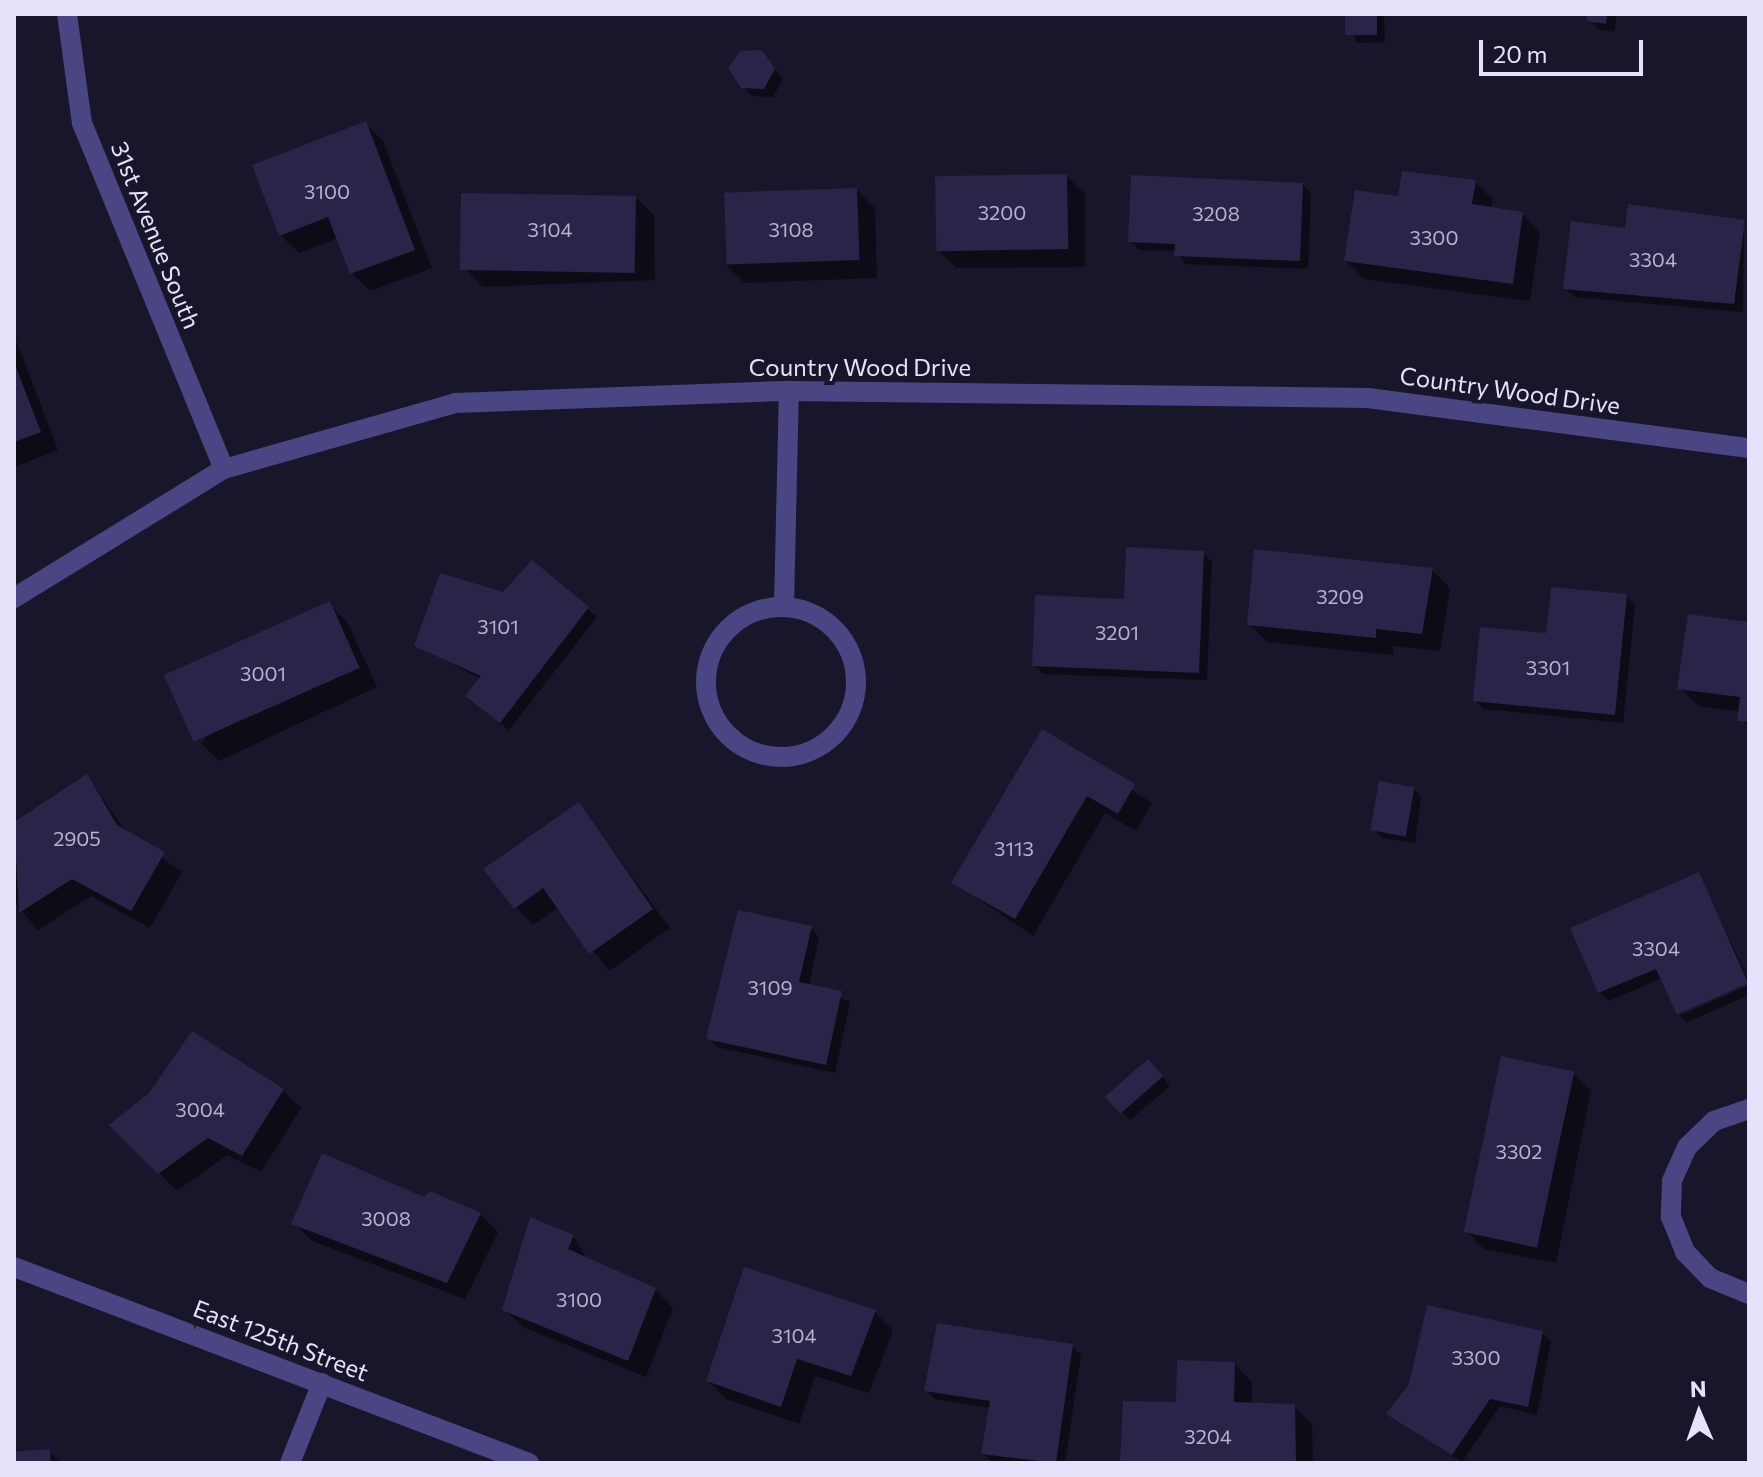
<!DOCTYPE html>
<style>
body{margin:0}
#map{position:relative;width:1763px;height:1477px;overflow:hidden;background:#19152a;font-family:Commissioner,sans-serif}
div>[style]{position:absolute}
.shadow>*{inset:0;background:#0007}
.building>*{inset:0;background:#2c2349;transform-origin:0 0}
.minor>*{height:20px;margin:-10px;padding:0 10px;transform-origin:10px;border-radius:10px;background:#4a4683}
.minor>.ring{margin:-10px;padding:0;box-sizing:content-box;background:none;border:20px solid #4a4683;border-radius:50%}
span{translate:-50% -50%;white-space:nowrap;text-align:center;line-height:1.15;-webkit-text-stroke:8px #19152a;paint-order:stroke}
.number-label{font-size:20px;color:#b8b2ce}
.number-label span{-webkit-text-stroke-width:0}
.street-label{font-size:24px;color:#e6e2fb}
.frame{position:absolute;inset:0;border:16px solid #e6e2fb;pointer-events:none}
.north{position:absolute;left:1659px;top:1373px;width:80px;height:80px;-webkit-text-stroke:6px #19152a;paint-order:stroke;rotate:358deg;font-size:22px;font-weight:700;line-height:32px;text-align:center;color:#e6e2fb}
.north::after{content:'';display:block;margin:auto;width:28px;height:36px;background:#e6e2fb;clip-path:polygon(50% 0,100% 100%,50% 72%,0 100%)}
.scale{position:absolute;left:1479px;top:40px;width:164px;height:36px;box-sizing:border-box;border:4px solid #e6e2fb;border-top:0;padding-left:10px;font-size:24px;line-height:28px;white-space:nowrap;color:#e6e2fb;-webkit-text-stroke:6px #19152a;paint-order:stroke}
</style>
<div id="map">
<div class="shadow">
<div style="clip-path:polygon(1347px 14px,1384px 14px,1385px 42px,1357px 43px)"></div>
<div style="clip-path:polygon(1589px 14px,1616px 14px,1615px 32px,1597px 29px)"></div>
<div style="clip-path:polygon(761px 52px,783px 79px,773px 97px,752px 96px,743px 86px)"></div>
<div style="clip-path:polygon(365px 123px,383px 141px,432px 268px,370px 291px,352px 273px,338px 238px,299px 253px,280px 235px)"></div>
<div style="clip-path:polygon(1067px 176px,1085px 194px,1085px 267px,956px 268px,938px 250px)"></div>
<div style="clip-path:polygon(1475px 182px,1493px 200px,1491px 209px,1522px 214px,1540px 232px,1530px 301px,1364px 279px,1346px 261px,1400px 198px)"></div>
<div style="clip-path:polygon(1303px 185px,1311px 194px,1308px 269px,1185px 264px,1176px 251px,1139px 250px,1130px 241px)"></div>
<div style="clip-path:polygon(857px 190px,875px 208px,877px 278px,744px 283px,726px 265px)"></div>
<div style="clip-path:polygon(635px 197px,654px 215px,655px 280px,483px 287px,465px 269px)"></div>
<div style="clip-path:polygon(1744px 222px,1743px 312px,1574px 297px,1565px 288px,1626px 230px)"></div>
<div style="clip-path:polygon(14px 335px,58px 450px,14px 467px)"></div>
<div style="clip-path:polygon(1203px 553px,1212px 562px,1207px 680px,1043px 674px,1034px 665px)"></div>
<div style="clip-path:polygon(532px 563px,597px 617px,509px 730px,476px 704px,481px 679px,417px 645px,504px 594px)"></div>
<div style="clip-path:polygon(1432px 570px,1450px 588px,1440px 651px,1394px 646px,1393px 655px,1267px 642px,1249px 624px)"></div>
<div style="clip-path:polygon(1626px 596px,1635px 605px,1623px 723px,1484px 709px,1475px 700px,1548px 636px)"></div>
<div style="clip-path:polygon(329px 604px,347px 622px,377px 687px,219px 761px,201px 743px)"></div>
<div style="clip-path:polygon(1749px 624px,1749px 730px,1741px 712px,1698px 706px,1680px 688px)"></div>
<div style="clip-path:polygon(1042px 732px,1152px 803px,1136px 831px,1105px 813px,1033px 936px,954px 882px)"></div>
<div style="clip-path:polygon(87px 777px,127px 833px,182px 872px,150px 928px,91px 896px,38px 930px,14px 902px,14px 824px)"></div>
<div style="clip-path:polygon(1413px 788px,1421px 797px,1415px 843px,1382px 838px,1373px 829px)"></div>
<div style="clip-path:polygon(579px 805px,670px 928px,609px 971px,559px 907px,533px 925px,516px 907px)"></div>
<div style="clip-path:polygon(1699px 874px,1749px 981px,1679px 1015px,1663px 978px,1609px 1001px,1600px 992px)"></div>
<div style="clip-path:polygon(811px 928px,819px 937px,809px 986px,850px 1002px,835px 1073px,717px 1047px,709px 1038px)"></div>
<div style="clip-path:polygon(1749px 985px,1749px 995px,1687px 1022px,1680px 1016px)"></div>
<div style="clip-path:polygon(1157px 1070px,1170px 1086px,1130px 1120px,1108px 1097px)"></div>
<div style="clip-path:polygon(1573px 1073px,1591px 1091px,1556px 1263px,1484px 1249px,1466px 1231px)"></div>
<div style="clip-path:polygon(283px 1091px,301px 1108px,261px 1172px,227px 1155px,177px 1191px,112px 1125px)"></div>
<div style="clip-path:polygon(425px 1200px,480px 1214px,498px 1232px,465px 1299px,312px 1241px,294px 1223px)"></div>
<div style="clip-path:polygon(573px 1236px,588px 1261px,655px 1290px,673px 1308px,646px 1377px,523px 1327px,504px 1309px)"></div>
<div style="clip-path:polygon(875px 1312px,893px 1330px,869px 1393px,815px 1376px,799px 1424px,726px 1399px,708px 1381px)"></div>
<div style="clip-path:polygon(1542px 1332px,1551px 1341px,1537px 1415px,1500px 1406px,1462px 1462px,1389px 1414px)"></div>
<div style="clip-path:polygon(1072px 1346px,1081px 1355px,1065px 1463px,992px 1462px,983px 1454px,991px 1408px,935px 1399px,926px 1390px)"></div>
<div style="clip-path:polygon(1234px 1364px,1252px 1382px,1252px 1404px,1294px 1406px,1312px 1424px,1313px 1463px,1122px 1463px,1178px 1404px)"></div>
<div style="clip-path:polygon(49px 1451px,61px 1463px,14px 1463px,14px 1453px)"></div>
</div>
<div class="building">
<div style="left:1345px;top:14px;width:32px;height:21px"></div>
<div style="clip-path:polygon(1587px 14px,1607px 14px,1606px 24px,1586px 21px)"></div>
<div style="clip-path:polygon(762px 50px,775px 69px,764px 89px,741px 88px,728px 68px,740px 51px)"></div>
<div style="clip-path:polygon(366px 121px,415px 250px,350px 274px,328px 217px,279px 236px,252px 165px)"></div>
<div style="clip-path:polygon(1402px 171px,1476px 180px,1472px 204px,1523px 212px,1513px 284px,1344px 261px,1355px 190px,1398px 196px)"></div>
<div style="left:1067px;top:174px;width:75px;height:132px;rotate:89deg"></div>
<div style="clip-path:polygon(1131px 175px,1303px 183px,1300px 261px,1174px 256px,1175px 244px,1128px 242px)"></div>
<div style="left:857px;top:188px;width:72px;height:133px;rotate:88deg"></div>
<div style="left:461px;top:193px;width:175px;height:77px;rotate:1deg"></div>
<div style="clip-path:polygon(1628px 204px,1745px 220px,1734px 304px,1563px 289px,1571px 221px,1625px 228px)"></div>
<div style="clip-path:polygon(14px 362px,41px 432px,14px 442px)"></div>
<div style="clip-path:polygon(1126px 547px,1204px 551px,1199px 673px,1032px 666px,1035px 595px,1124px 599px)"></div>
<div style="clip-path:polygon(1254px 549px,1433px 568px,1422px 634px,1376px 629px,1376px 638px,1247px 625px)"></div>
<div style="clip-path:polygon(532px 560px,589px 607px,500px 723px,465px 696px,481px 676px,414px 646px,440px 573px,503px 592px)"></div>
<div style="clip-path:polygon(1551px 587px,1627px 594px,1615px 715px,1473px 701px,1480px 627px,1546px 633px)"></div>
<div style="left:330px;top:601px;width:73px;height:182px;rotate:66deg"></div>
<div style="clip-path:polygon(1688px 614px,1749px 622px,1749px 722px,1737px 721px,1740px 697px,1677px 689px)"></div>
<div style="clip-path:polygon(1042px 729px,1135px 784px,1118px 814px,1087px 796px,1015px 919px,951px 883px)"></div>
<div style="clip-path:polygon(87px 774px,117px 825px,165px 852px,131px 911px,72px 879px,19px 913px,14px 822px)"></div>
<div style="left:1379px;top:781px;width:36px;height:50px;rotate:10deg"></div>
<div style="clip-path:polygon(579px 802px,653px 909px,589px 954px,543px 888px,514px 909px,483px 869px)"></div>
<div style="clip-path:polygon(1699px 872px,1748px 983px,1677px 1015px,1656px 969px,1598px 993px,1570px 928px)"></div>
<div style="clip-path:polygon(738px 910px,812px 926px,799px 982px,842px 991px,826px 1065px,706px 1039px)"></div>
<div style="clip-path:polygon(192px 1031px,284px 1089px,242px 1156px,208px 1138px,158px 1174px,109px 1125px,149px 1093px)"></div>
<div style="left:1501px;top:1056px;width:75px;height:180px;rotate:12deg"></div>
<div style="left:1148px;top:1059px;width:23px;height:57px;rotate:49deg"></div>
<div style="clip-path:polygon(322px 1153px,424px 1197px,430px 1191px,481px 1213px,447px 1283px,291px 1224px)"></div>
<div style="clip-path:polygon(530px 1217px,574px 1235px,568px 1249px,656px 1288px,628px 1361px,502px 1310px)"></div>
<div style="clip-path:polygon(744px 1267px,876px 1310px,851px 1376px,797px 1359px,781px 1407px,706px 1381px)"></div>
<div style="clip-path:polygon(1427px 1305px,1543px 1331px,1528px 1407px,1490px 1399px,1452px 1455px,1386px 1414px,1409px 1384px)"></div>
<div style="clip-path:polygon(937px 1323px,1073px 1344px,1056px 1463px,981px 1454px,990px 1401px,924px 1391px)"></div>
<div style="clip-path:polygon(1177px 1360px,1235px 1362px,1234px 1402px,1295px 1404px,1296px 1463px,1120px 1463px,1123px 1401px,1176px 1402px)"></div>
<div style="left:50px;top:1449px;width:14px;height:36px;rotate:86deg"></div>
</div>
<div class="minor">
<div style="left:67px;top:14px;width:110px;rotate:82.2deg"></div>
<div style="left:82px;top:123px;width:374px;rotate:67.7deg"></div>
<div style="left:14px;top:598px;width:246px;rotate:-31.6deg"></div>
<div style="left:224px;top:469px;width:240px;rotate:-15.9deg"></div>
<div style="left:455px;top:403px;width:334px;rotate:-2.1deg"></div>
<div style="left:789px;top:391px;width:579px;rotate:0.69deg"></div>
<div style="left:1368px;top:398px;width:384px;rotate:7.5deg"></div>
<div style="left:784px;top:606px;width:215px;rotate:-88.7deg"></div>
<div class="ring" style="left:706px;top:607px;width:130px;height:130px"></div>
<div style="left:1749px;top:1109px;width:37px;rotate:161deg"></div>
<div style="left:1714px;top:1121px;width:37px;rotate:136deg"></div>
<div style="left:1687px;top:1147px;width:37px;rotate:114deg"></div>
<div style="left:1672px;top:1181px;width:36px;rotate:92deg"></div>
<div style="left:1671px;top:1217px;width:38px;rotate:68deg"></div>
<div style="left:1685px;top:1252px;width:36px;rotate:46deg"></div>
<div style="left:1710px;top:1278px;width:42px;rotate:22.3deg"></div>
<div style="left:14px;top:1267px;width:551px;rotate:20.84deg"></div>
<div style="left:290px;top:1463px;width:86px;rotate:-68.2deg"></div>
</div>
<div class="number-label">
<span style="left:327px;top:191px">3100</span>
<span style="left:1002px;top:212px">3200</span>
<span style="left:1216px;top:213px">3208</span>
<span style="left:550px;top:229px">3104</span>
<span style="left:791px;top:229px">3108</span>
<span style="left:1434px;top:237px">3300</span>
<span style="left:1653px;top:259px">3304</span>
<span style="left:1340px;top:596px">3209</span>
<span style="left:498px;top:626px">3101</span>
<span style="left:1117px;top:632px">3201</span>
<span style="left:1548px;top:667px">3301</span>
<span style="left:263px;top:673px">3001</span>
<span style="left:77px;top:838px">2905</span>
<span style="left:1014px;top:848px">3113</span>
<span style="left:1656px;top:948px">3304</span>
<span style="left:770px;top:987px">3109</span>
<span style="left:200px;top:1109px">3004</span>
<span style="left:1519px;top:1151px">3302</span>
<span style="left:386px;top:1218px">3008</span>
<span style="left:579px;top:1299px">3100</span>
<span style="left:794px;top:1335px">3104</span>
<span style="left:1476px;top:1357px">3300</span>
<span style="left:1208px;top:1436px">3204</span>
</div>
<div class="street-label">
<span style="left:156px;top:235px;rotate:68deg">31st Avenue South</span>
<span style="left:860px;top:367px">Country Wood Drive</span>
<span style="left:1510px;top:390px;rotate:8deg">Country Wood Drive</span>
<span style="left:281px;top:1340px;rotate:21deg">East 125th Street</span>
</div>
<div class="frame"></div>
<div class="north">N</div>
<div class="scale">20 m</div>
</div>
